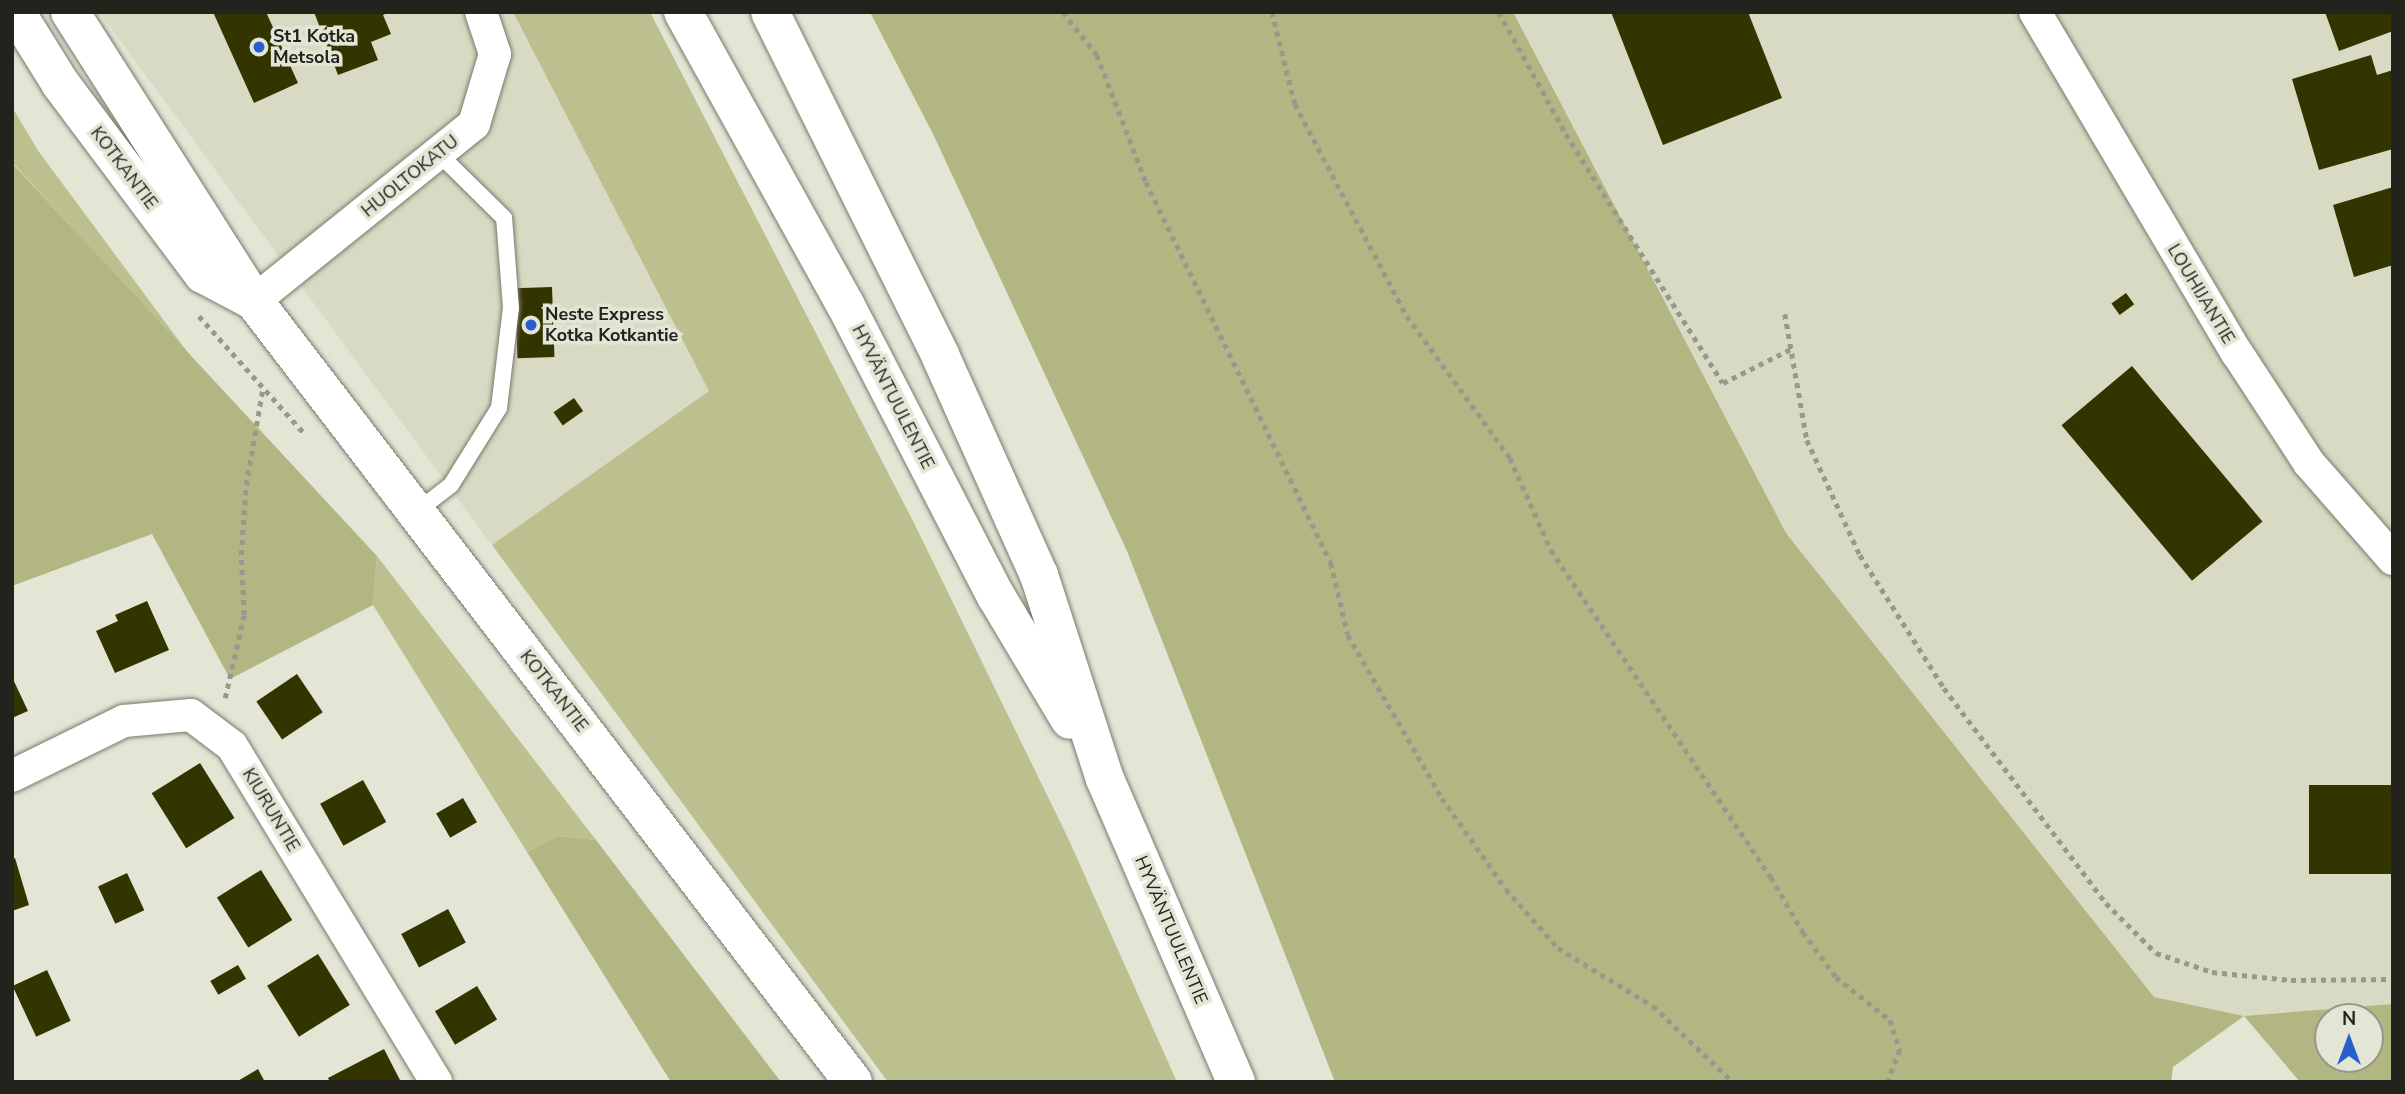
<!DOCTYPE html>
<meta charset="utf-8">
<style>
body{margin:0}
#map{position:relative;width:2405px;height:1094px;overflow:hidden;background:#e3e5d5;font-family:"Nunito Sans",sans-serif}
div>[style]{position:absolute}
.built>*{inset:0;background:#d8dac3}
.green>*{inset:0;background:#bcc08f}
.forest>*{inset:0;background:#b2b683}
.building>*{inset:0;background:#333501;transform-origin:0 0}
.path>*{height:4.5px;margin-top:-2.25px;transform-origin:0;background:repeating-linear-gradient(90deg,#97998d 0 5px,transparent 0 10px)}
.roads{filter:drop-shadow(0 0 2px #797a6c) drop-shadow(0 0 2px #797a6c)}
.service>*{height:16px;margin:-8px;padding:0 8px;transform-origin:8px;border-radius:8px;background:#fff}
.minor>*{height:32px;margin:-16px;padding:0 16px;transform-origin:16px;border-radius:16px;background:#fff}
.tertiary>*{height:38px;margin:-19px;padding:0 19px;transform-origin:19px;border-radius:19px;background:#fff}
.trunk>*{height:38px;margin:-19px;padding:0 19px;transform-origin:19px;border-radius:19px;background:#fff}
.dots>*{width:19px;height:19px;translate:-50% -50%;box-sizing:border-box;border:4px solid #e3e5d5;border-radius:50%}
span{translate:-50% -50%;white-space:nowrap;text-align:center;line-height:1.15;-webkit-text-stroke:7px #e3e5d5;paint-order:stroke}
.poi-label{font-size:18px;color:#22231d;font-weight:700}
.left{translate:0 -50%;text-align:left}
.street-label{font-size:18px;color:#22231d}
.frame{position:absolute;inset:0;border:14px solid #22231d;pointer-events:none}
.north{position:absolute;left:2314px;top:1003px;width:70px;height:70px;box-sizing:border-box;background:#e3e5d5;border:2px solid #96978b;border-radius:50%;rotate:0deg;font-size:19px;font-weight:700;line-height:28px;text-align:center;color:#22231d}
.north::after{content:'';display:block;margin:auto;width:24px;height:32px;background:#2760cd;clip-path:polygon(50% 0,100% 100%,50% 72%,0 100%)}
</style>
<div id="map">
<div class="built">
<div style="clip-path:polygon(99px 12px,513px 12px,710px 392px,492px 545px)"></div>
<div style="clip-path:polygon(1513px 12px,2393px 12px,2393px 1004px,2244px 1016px,2154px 997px,1786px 533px)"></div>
</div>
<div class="green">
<div style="clip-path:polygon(513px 12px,650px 12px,915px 525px,1068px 838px,1177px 1082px,888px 1082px,492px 545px,709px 391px)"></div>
<div style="clip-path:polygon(12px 107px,39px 152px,194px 361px,12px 162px)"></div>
<div style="clip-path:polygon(377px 556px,596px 840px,560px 836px,527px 852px,373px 605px)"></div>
</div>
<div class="forest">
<div style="clip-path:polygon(evenodd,870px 12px,1513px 12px,1786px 533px,2154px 997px,2244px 1016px,2393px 1004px,2393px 1082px,2300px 1082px,2244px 1016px,2173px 1067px,2171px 1082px,1335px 1082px,1127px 551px,934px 136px,870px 12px,2328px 1017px,2370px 1017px,2370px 1059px,2328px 1059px,2328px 1017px)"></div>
<div style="clip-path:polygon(12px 163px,377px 556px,373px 605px,230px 679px,152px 534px,12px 586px)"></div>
<div style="clip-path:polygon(559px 836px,596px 840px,781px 1082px,671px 1082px,527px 852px)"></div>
</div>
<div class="building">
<div style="clip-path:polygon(213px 12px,266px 12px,298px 83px,254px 103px)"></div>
<div style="clip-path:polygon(314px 12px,389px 12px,383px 15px,391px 34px,371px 42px,378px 60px,338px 75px)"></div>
<div style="clip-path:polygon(1611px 12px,1748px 12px,1782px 98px,1663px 145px)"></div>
<div style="clip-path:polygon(2325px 12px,2393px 12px,2393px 31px,2339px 51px)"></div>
<div style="clip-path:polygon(2371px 55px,2377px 75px,2393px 70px,2393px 149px,2319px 170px,2292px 79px)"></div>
<div style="clip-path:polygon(2393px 187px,2393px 265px,2354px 277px,2333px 205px)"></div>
<div style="left:552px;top:287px;width:70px;height:37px;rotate:88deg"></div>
<div style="left:2126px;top:293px;width:14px;height:18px;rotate:54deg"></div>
<div style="left:2132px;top:366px;width:203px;height:92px;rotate:50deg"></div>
<div style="left:574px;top:398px;width:16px;height:25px;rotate:55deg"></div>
<div style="clip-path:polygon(147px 601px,169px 650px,115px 673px,96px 631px,118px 621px,115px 615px)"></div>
<div style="left:297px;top:674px;width:46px;height:49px;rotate:56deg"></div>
<div style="clip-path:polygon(12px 677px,28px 711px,12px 718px)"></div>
<div style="left:200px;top:763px;width:65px;height:57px;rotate:58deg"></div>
<div style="left:363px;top:780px;width:48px;height:49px;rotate:61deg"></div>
<div style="left:2393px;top:785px;width:89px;height:84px;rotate:90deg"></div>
<div style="left:463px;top:798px;width:28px;height:31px;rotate:60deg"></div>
<div style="clip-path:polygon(15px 858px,29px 905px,12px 911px,12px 859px)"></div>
<div style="left:261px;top:870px;width:59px;height:52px;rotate:58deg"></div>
<div style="left:127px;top:873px;width:41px;height:32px;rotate:65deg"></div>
<div style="left:448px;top:909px;width:38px;height:53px;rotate:62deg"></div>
<div style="left:318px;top:954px;width:60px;height:60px;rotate:58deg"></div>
<div style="left:238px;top:965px;width:16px;height:32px;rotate:60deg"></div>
<div style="left:47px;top:970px;width:56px;height:38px;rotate:65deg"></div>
<div style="left:477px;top:986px;width:39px;height:49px;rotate:59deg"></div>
<div style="clip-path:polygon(384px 1049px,401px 1082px,330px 1082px,328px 1078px)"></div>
<div style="clip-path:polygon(258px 1069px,265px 1082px,236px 1082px)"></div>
</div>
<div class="path">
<div style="left:1063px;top:12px;width:55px;rotate:51.7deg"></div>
<div style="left:1097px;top:55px;width:136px;rotate:68.9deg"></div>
<div style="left:1146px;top:182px;width:424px;rotate:64.1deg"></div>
<div style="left:1331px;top:563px;width:74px;rotate:76.7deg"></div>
<div style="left:1348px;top:635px;width:188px;rotate:60deg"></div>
<div style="left:1442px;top:798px;width:111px;rotate:54.9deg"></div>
<div style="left:1506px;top:889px;width:79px;rotate:48.6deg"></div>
<div style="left:1558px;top:948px;width:111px;rotate:31.4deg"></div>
<div style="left:1653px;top:1006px;width:110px;rotate:43.5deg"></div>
<div style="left:1272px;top:12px;width:95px;rotate:76deg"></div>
<div style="left:1295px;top:104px;width:240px;rotate:62.2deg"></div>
<div style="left:1407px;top:316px;width:175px;rotate:54deg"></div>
<div style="left:1510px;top:458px;width:101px;rotate:66deg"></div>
<div style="left:1551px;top:550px;width:394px;rotate:56.1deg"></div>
<div style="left:1771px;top:877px;width:64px;rotate:59.8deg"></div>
<div style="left:1803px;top:932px;width:56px;rotate:53.7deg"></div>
<div style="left:1836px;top:977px;width:69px;rotate:38.5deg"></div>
<div style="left:1890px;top:1020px;width:32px;rotate:72deg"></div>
<div style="left:1900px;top:1050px;width:34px;rotate:111deg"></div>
<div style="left:1499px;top:12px;width:139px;rotate:61.2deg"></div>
<div style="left:1566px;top:134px;width:294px;rotate:57.8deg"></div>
<div style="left:1723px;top:383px;width:76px;rotate:-26.6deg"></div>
<div style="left:1785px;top:314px;width:128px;rotate:80.1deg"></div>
<div style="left:1807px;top:440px;width:127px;rotate:65.3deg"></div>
<div style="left:1860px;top:555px;width:157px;rotate:57.7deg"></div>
<div style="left:1944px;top:688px;width:269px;rotate:53deg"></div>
<div style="left:2106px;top:903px;width:71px;rotate:45deg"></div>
<div style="left:2156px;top:953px;width:59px;rotate:18.7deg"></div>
<div style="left:2212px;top:972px;width:79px;rotate:5.8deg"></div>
<div style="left:2291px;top:980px;width:102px;rotate:-0.6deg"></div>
<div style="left:199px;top:316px;width:159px;rotate:48.1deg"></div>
<div style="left:225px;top:698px;width:85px;rotate:-77.1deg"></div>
<div style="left:244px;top:615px;width:60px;rotate:-92.9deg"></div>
<div style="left:241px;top:555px;width:70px;rotate:-85.9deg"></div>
<div style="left:246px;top:485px;width:99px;rotate:-80.2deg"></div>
</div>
<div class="roads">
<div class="service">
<div style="left:416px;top:512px;width:44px;rotate:-37.6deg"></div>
<div style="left:451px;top:485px;width:91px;rotate:-58.1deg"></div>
<div style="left:499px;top:408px;width:101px;rotate:-83.2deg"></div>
<div style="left:511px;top:308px;width:90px;rotate:-94.4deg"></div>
<div style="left:504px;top:218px;width:91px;rotate:-135.4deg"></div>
</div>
<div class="minor">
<div style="left:2035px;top:12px;width:396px;rotate:59.4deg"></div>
<div style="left:2237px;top:353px;width:131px;rotate:56.8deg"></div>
<div style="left:2309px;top:463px;width:128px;rotate:48.8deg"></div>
<div style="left:254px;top:301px;width:282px;rotate:-38.8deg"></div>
<div style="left:474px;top:124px;width:73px;rotate:-73.3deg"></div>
<div style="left:495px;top:54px;width:44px;rotate:-108.4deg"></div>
<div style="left:12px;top:776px;width:125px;rotate:-26.2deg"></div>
<div style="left:124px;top:721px;width:67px;rotate:-5.1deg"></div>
<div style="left:191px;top:715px;width:51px;rotate:37.1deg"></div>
<div style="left:232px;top:746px;width:393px;rotate:58.7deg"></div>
</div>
<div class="tertiary">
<div style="left:16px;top:12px;width:84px;rotate:58.2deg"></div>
<div style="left:60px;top:83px;width:239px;rotate:53.2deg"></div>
<div style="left:203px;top:274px;width:55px;rotate:28deg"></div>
<div style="left:70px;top:12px;width:343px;rotate:57.5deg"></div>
<div style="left:254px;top:301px;width:984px;rotate:52.51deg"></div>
</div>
<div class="trunk">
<div style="left:683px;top:12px;width:334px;rotate:61deg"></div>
<div style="left:845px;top:304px;width:329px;rotate:62.7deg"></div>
<div style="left:996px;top:596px;width:144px;rotate:59.2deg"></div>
<div style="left:770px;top:12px;width:383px;rotate:63.6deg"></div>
<div style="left:940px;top:355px;width:241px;rotate:65.8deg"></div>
<div style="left:1039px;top:575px;width:214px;rotate:72.1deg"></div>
<div style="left:1105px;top:779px;width:330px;rotate:66.6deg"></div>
</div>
</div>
<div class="dots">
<div style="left:259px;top:47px;background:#2760cd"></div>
<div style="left:531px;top:325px;background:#2760cd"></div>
</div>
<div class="poi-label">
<span class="left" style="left:273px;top:47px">St1 Kotka<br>Metsola</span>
<span class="left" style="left:545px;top:325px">Neste Express<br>Kotka Kotkantie</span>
</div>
<div class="street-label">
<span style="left:124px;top:168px;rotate:53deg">KOTKANTIE</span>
<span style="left:410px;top:176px;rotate:-39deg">HUOLTOKATU</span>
<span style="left:2201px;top:294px;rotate:59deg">LOUHIJANTIE</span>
<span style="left:893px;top:397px;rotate:63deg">HYVÄNTUULENTIE</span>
<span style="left:554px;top:691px;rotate:52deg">KOTKANTIE</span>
<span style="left:271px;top:810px;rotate:59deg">KIURUNTIE</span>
<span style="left:1171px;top:930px;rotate:67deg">HYVÄNTUULENTIE</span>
</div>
<div class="frame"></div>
<div class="north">N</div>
</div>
